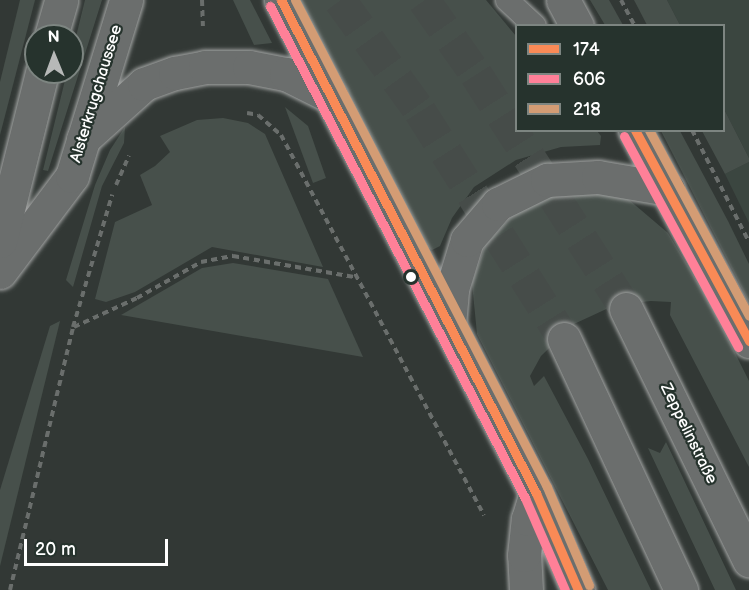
<!DOCTYPE html>
<meta charset="utf-8">
<style>
body{margin:0}
#map{position:relative;width:749px;height:590px;overflow:hidden;background:#323835;font-family:"Balsamiq Sans",sans-serif}
div>[style]{position:absolute}
.built>*{inset:0;background:#3b4640}
.green>*{inset:0;background:#47504b}
.highway-tunnel>*{height:33px;margin-top:-16.5px;transform-origin:0;background:repeating-linear-gradient(90deg,#464c49 0 33px,transparent 0 49px)}
.path>*{height:4px;margin-top:-2px;transform-origin:0;background:repeating-linear-gradient(90deg,#6a6e6c 0 6px,transparent 0 10.5px)}
.roads{filter:drop-shadow(0 0 2px #a3a5a4) drop-shadow(0 0 2px #a3a5a4)}
.lane>*{height:22px;margin:-11px;padding:0 11px;transform-origin:11px;border-radius:11px;background:#6b6e6d}
.secondary>*{height:33px;margin:-16.5px;padding:0 16.5px;transform-origin:16.5px;border-radius:16.5px;background:#6b6e6d}
.primary>*{height:33px;margin:-16.5px;padding:0 16.5px;transform-origin:16.5px;border-radius:16.5px;background:#6b6e6d}
.highway>*{height:33px;margin:-16.5px;padding:0 16.5px;transform-origin:16.5px;border-radius:16.5px;background:#6b6e6d}
.bus-1>*{height:9px;margin:-4.5px;padding:0 4.5px;transform-origin:4.5px;border-radius:4.5px;background:#f98a56}
.bus-2>*{height:9px;margin:-4.5px;padding:0 4.5px;transform-origin:4.5px;border-radius:4.5px;background:#ff8098}
.bus-3>*{height:9px;margin:-4.5px;padding:0 4.5px;transform-origin:4.5px;border-radius:4.5px;background:#d39c74}
.dots>*{width:16px;height:16px;translate:-50% -50%;box-sizing:border-box;border:3px solid #26332d;border-radius:50%}
span{translate:-50% -50%;white-space:nowrap;text-align:center;line-height:1.15;-webkit-text-stroke:4.5px #26332d;paint-order:stroke}
.street-label{font-size:16px;color:#fff}
.legend{position:absolute;left:515px;top:24px;width:210px;height:108px;box-sizing:border-box;background:#26332d;border:2px solid #7d8581;margin:0;padding:8px 10px;list-style:none;font-size:18px;color:#fff}
.legend li{display:flex;align-items:center;gap:12px;height:30px}
.legend b{width:30px;border:2px solid #7d8581}
.north{position:absolute;left:24px;top:24px;width:60px;height:60px;box-sizing:border-box;background:#26332d;border:2px solid #7d8581;border-radius:50%;rotate:359deg;font-size:16px;font-weight:700;line-height:24px;text-align:center;color:#fff}
.north::after{content:'';display:block;margin:auto;width:21px;height:27px;background:#b7b9b8;clip-path:polygon(50% 0,100% 100%,50% 72%,0 100%)}
.scale{position:absolute;left:24px;top:539px;width:144px;height:27px;box-sizing:border-box;border:3px solid #fff;border-top:0;padding-left:8px;font-size:18px;line-height:21px;white-space:nowrap;color:#fff;-webkit-text-stroke:4px #26332d;paint-order:stroke}
</style>
<div id="map">
<div class="built">
<div style="clip-path:polygon(667px 0,749px 0,749px 158px,724px 109px,724px 26px,680px 25px)"></div>
<div style="clip-path:polygon(749px 162px,749px 223px,725px 174px)"></div>
</div>
<div class="green">
<div style="clip-path:polygon(20px 0,35px 0,0 135px,0 82px)"></div>
<div style="clip-path:polygon(85px 0,102px 0,48px 171px,43px 170px,67px 72px,72px 72px,72px 53px)"></div>
<div style="clip-path:polygon(233px 0,250px 0,272px 43px,254px 45px)"></div>
<div style="clip-path:polygon(298px 0,486px 0,516px 36px,516px 130px,597px 131px,601px 136px,600px 145px,561px 147px,516px 160px,474px 187px,452px 218px,440px 246px,432px 250px,424px 245px)"></div>
<div style="clip-path:polygon(590px 0,609px 0,623px 25px,605px 25px)"></div>
<div style="clip-path:polygon(634px 0,667px 0,680px 25px,647px 25px)"></div>
<div style="clip-path:polygon(285px 107px,308px 126px,326px 178px,313px 183px)"></div>
<div style="clip-path:polygon(724px 109px,749px 158px,749px 162px,725px 174px,702px 131px,724px 130px)"></div>
<div style="clip-path:polygon(223px 118px,248px 123px,265px 134px,323px 267px,212px 247px,135px 292px,106px 302px,95px 299px,115px 222px,152px 205px,140px 175px,155px 166px,170px 152px,160px 136px,197px 120px)"></div>
<div style="clip-path:polygon(125px 127px,124px 143px,102px 186px,73px 287px,66px 280px,95px 185px,110px 150px)"></div>
<div style="clip-path:polygon(661px 131px,680px 131px,728px 221px,749px 264px,749px 302px)"></div>
<div style="clip-path:polygon(585px 191px,628px 199px,668px 233px,710px 303px,749px 381px,749px 467px,670px 315px,671px 302px,651px 301px,615px 305px,574px 324px,541px 356px,530px 376px,534px 386px,544px 376px,588px 459px,651px 590px,608px 590px,477px 334px,472px 283px,485px 246px,513px 215px,546px 198px)"></div>
<div style="clip-path:polygon(233px 263px,328px 279px,363px 357px,121px 315px,202px 268px)"></div>
<div style="clip-path:polygon(60px 321px,0 566px,0 490px,50px 326px)"></div>
<div style="clip-path:polygon(666px 442px,736px 590px,715px 590px,648px 448px,660px 453px)"></div>
</div>
<div class="highway-tunnel">
<div style="left:340px;top:0;width:137px;rotate:54.2deg"></div>
<div style="left:420px;top:111px;width:270px;rotate:57.7deg"></div>
<div style="left:424px;top:0;width:90px;rotate:54.9deg"></div>
<div style="left:476px;top:74px;width:279px;rotate:57.4deg"></div>
</div>
<div class="path">
<div style="left:202px;top:0;width:26px;rotate:88deg"></div>
<div style="left:621px;top:0;width:30px;rotate:62deg"></div>
<div style="left:247px;top:113px;width:11px;rotate:10deg"></div>
<div style="left:258px;top:115px;width:30px;rotate:41deg"></div>
<div style="left:281px;top:135px;width:431px;rotate:61.9deg"></div>
<div style="left:692px;top:130px;width:126px;rotate:63deg"></div>
<div style="left:116px;top:185px;width:32px;rotate:-66deg"></div>
<div style="left:74px;top:327px;width:69px;rotate:-24.7deg"></div>
<div style="left:137px;top:298px;width:73px;rotate:-29.4deg"></div>
<div style="left:201px;top:262px;width:33px;rotate:-11deg"></div>
<div style="left:233px;top:256px;width:123px;rotate:9.8deg"></div>
<div style="left:10px;top:590px;width:270px;rotate:-76.5deg"></div>
<div style="left:73px;top:327px;width:138px;rotate:-73.5deg"></div>
</div>
<div class="roads">
<div class="lane">
<div style="left:507px;top:0;width:38px;rotate:43deg"></div>
</div>
<div class="secondary">
<div style="left:0;top:272px;width:120px;rotate:-53.1deg"></div>
<div style="left:72px;top:176px;width:184px;rotate:-72.9deg"></div>
</div>
<div class="primary">
<div style="left:51px;top:36px;width:37px;rotate:-74deg"></div>
<div style="left:0;top:241px;width:174px;rotate:-76deg"></div>
</div>
<div class="highway">
<div style="left:281px;top:0;width:555px;rotate:62.65deg"></div>
<div style="left:536px;top:493px;width:106px;rotate:66.6deg"></div>
<div style="left:563px;top:0;width:30px;rotate:62deg"></div>
<div style="left:635px;top:130px;width:240px;rotate:61.6deg"></div>
<div style="left:83px;top:139px;width:82px;rotate:-42deg"></div>
<div style="left:144px;top:84px;width:33px;rotate:-20deg"></div>
<div style="left:175px;top:73px;width:31px;rotate:-11deg"></div>
<div style="left:205px;top:67px;width:44px"></div>
<div style="left:249px;top:67px;width:38px;rotate:11deg"></div>
<div style="left:286px;top:74px;width:51px;rotate:26.6deg"></div>
<div style="left:626px;top:309px;width:280px;rotate:63.9deg"></div>
<div style="left:449px;top:325px;width:36px;rotate:-85deg"></div>
<div style="left:452px;top:289px;width:51px;rotate:-73deg"></div>
<div style="left:467px;top:240px;width:48px;rotate:-49.3deg"></div>
<div style="left:498px;top:204px;width:55px;rotate:-26.1deg"></div>
<div style="left:547px;top:180px;width:51px;rotate:-3.4deg"></div>
<div style="left:598px;top:177px;width:71px;rotate:9.7deg"></div>
<div style="left:564px;top:339px;width:277px;rotate:65deg"></div>
<div style="left:526px;top:590px;width:35px;rotate:-93deg"></div>
<div style="left:524px;top:555px;width:36px;rotate:-84deg"></div>
<div style="left:528px;top:519px;width:27px;rotate:-73deg"></div>
</div>
</div>
<div class="bus-1">
<div style="left:281px;top:0;width:555px;rotate:62.65deg"></div>
<div style="left:536px;top:493px;width:106px;rotate:66.6deg"></div>
<div style="left:635px;top:130px;width:240px;rotate:61.6deg"></div>
</div>
<div class="bus-2">
<div style="left:270px;top:6px;width:554px;rotate:62.6deg"></div>
<div style="left:525px;top:498px;width:100px;rotate:66.5deg"></div>
<div style="left:624px;top:136px;width:240px;rotate:61.6deg"></div>
</div>
<div class="bus-3">
<div style="left:295px;top:0;width:548px;rotate:62.64deg"></div>
<div style="left:547px;top:487px;width:107px;rotate:66.8deg"></div>
<div style="left:649px;top:130px;width:211px;rotate:61.7deg"></div>
</div>
<div class="dots">
<div style="left:411px;top:277px;background:#fff"></div>
</div>
<div class="street-label">
<span style="left:97px;top:94px;rotate:-73deg">Alsterkrugchaussee</span>
<span style="left:688px;top:434px;rotate:64deg">Zeppelinstraße</span>
</div>
<ul class="legend">
<li><b style="height:8px;background:#f98a56"></b>174</li>
<li><b style="height:8px;background:#ff8098"></b>606</li>
<li><b style="height:8px;background:#d39c74"></b>218</li>
</ul>
<div class="north">N</div>
<div class="scale">20 m</div>
</div>
